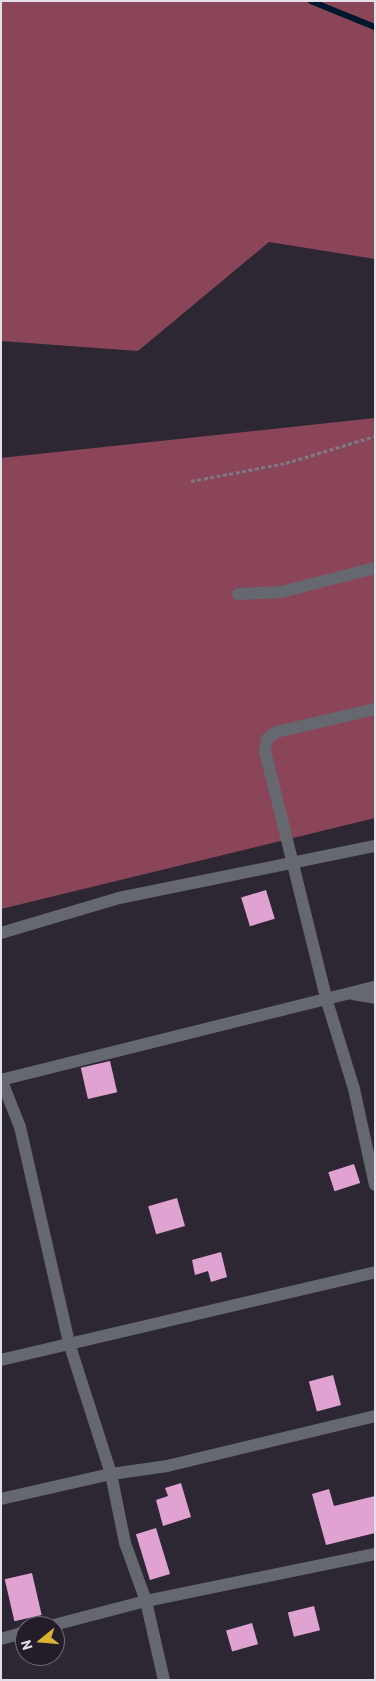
<!DOCTYPE html>
<style>
body{margin:0}
#map{position:relative;width:376px;height:1681px;overflow:hidden;background:#2d2734;font-family:Barlow,sans-serif}
div>[style]{position:absolute}
.forest>*{inset:0;background:#8a4658}
.stream>*{height:5.5px;margin:-2.75px;padding:0 2.75px;transform-origin:2.75px;border-radius:2.75px;background:#00172e}
.building>*{inset:0;background:#e0a2d1;transform-origin:0 0}
.path>*{height:3px;margin-top:-1.5px;transform-origin:0;background:repeating-linear-gradient(90deg,#7d7884 0 4px,transparent 0 6.5px)}
.minor>*{height:12px;margin:-6px;padding:0 6px;transform-origin:6px;border-radius:6px;background:#66686f}
span{translate:-50% -50%;white-space:nowrap;text-align:center;line-height:1.15;-webkit-text-stroke:5px #231d2a;paint-order:stroke}
.frame{position:absolute;inset:0;border:2px solid #e3dfe8;pointer-events:none}
.north{position:absolute;left:15px;top:1616px;width:50px;height:50px;box-sizing:border-box;background:#231d2a;border:1px solid #706b76;border-radius:50%;rotate:253deg;font-size:14px;font-weight:700;line-height:20px;text-align:center;color:#e3dfe8}
.north::after{content:'';display:block;margin:auto;width:18px;height:22px;background:#dab333;clip-path:polygon(50% 0,100% 100%,50% 72%,0 100%)}
</style>
<div id="map">
<div class="forest">
<div style="clip-path:polygon(1px 1px,375px 1px,375px 259px,269px 242px,138px 351px,1px 341px)"></div>
<div style="clip-path:polygon(375px 418px,375px 818px,1px 909px,1px 458px)"></div>
</div>
<div class="stream">
<div style="left:311px;top:1px;width:69px;rotate:22.1deg"></div>
</div>
<div class="building">
<div style="left:266px;top:890px;width:30px;height:26px;rotate:73deg"></div>
<div style="left:110px;top:1061px;width:32px;height:30px;rotate:77deg"></div>
<div style="left:354px;top:1164px;width:20px;height:27px;rotate:72deg"></div>
<div style="left:177px;top:1198px;width:29px;height:30px;rotate:74deg"></div>
<div style="clip-path:polygon(221px 1252px,227px 1277px,211px 1282px,208px 1271px,195px 1275px,192px 1260px)"></div>
<div style="left:333px;top:1375px;width:31px;height:25px;rotate:75deg"></div>
<div style="clip-path:polygon(181px 1483px,191px 1517px,163px 1526px,156px 1500px,168px 1496px,165px 1488px)"></div>
<div style="clip-path:polygon(329px 1489px,334px 1506px,375px 1496px,375px 1533px,326px 1545px,312px 1494px)"></div>
<div style="left:156px;top:1528px;width:48px;height:21px;rotate:73deg"></div>
<div style="left:32px;top:1573px;width:43px;height:28px;rotate:77deg"></div>
<div style="left:314px;top:1606px;width:25px;height:27px;rotate:76deg"></div>
<div style="left:252px;top:1623px;width:22px;height:27px;rotate:74deg"></div>
</div>
<div class="path">
<div style="left:191px;top:481px;width:97px;rotate:-10.7deg"></div>
<div style="left:286px;top:463px;width:93px;rotate:-16.9deg"></div>
</div>
<div class="minor">
<div style="left:238px;top:594px;width:43px;rotate:-2.7deg"></div>
<div style="left:281px;top:592px;width:97px;rotate:-14.3deg"></div>
<div style="left:375px;top:709px;width:102px;rotate:166.9deg"></div>
<div style="left:276px;top:732px;width:11px;rotate:142deg"></div>
<div style="left:267px;top:739px;width:12px;rotate:99deg"></div>
<div style="left:265px;top:751px;width:254px;rotate:76.1deg"></div>
<div style="left:326px;top:998px;width:95px;rotate:72.9deg"></div>
<div style="left:354px;top:1089px;width:98px;rotate:77.7deg"></div>
<div style="left:1px;top:933px;width:123px;rotate:-16.5deg"></div>
<div style="left:119px;top:898px;width:261px;rotate:-11.5deg"></div>
<div style="left:353px;top:994px;width:22px;rotate:10deg"></div>
<div style="left:1px;top:1079px;width:52px;rotate:68.4deg"></div>
<div style="left:20px;top:1127px;width:221px;rotate:77.2deg"></div>
<div style="left:69px;top:1343px;width:138px;rotate:72.2deg"></div>
<div style="left:111px;top:1474px;width:70px;rotate:78.5deg"></div>
<div style="left:125px;top:1543px;width:62px;rotate:70.1deg"></div>
<div style="left:146px;top:1601px;width:81px;rotate:77.2deg"></div>
<div style="left:1px;top:1080px;width:385px;rotate:-14deg"></div>
<div style="left:1px;top:1360px;width:384px;rotate:-13.2deg"></div>
<div style="left:1px;top:1499px;width:113px;rotate:-12.8deg"></div>
<div style="left:111px;top:1474px;width:57px;rotate:-8.1deg"></div>
<div style="left:167px;top:1466px;width:214px;rotate:-13.5deg"></div>
<div style="left:50px;top:1626px;width:99px;rotate:-14.6deg"></div>
<div style="left:146px;top:1601px;width:234px;rotate:-11.6deg"></div>
<div style="left:1px;top:1639px;width:25px;rotate:-16deg"></div>
</div>
<div class="frame"></div>
<div class="north">N</div>
</div>
